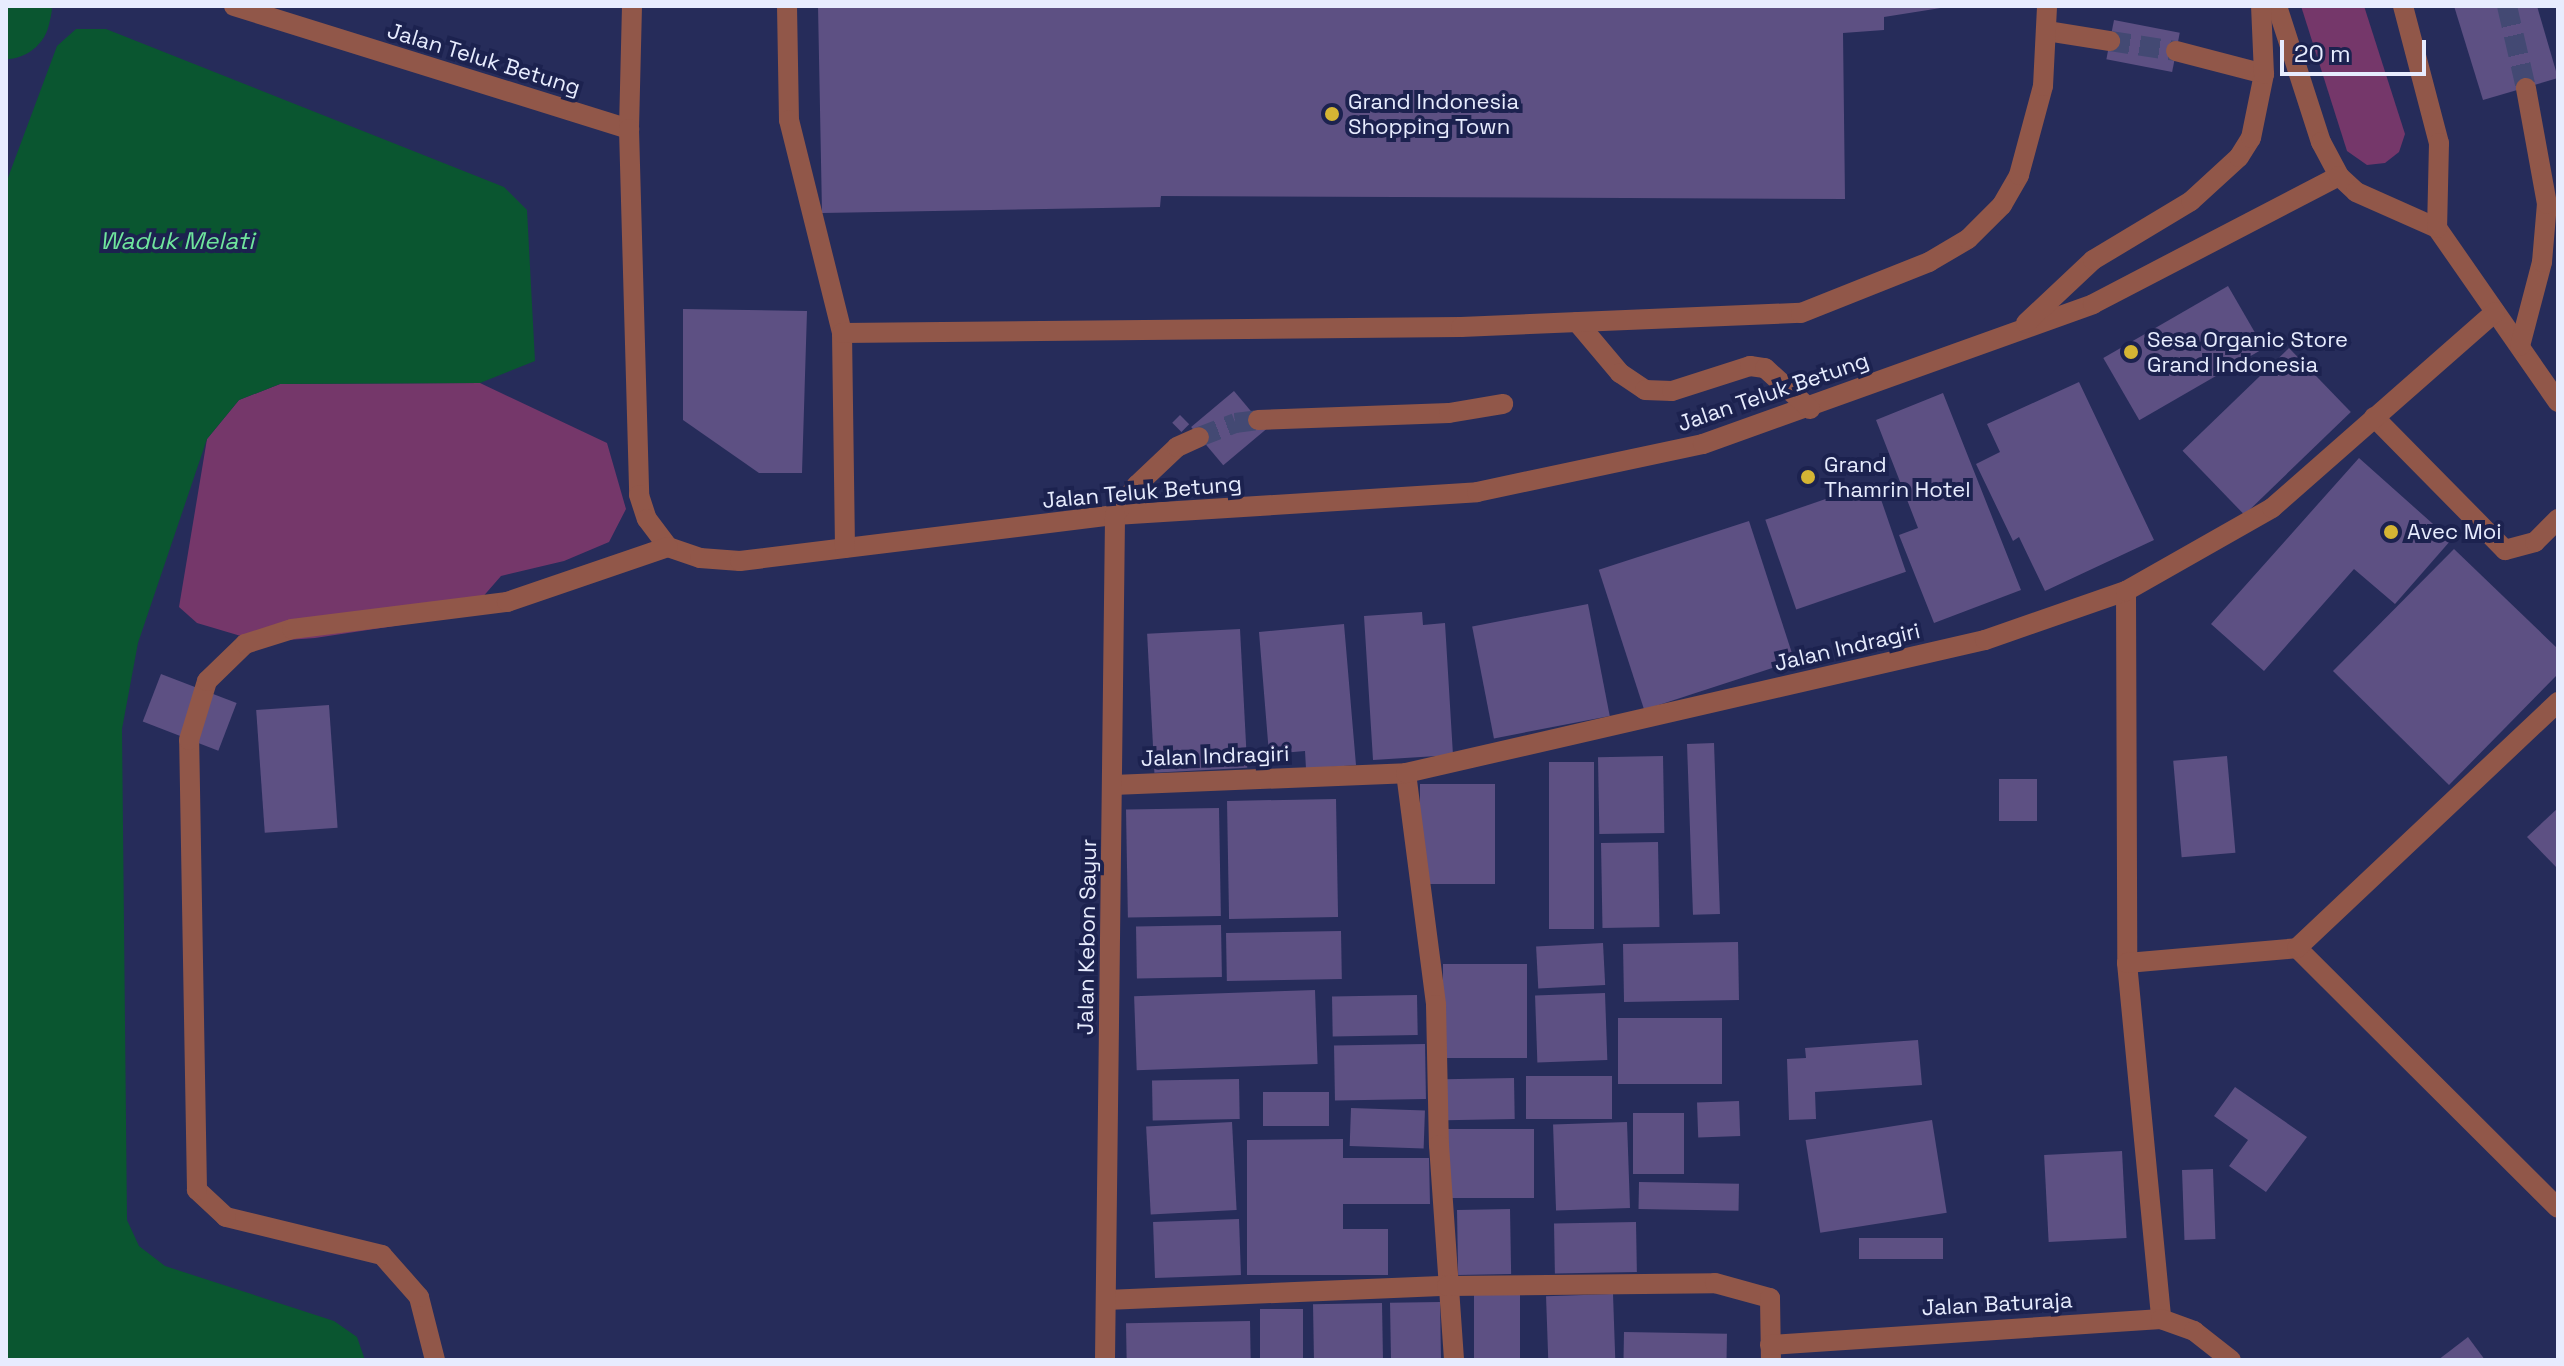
<!DOCTYPE html>
<style>
body{margin:0}
#map{position:relative;width:2564px;height:1366px;overflow:hidden;background:#262c5a;font-family:"Space Grotesk",sans-serif}
div>[style]{position:absolute}
.green>*{inset:0;background:#75376a}
.water>*{inset:0;background:#0a5630}
.river>*{height:88px;margin:-44px;padding:0 44px;transform-origin:44px;border-radius:44px;background:#0a5630}
.building>*{inset:0;background:#5d5083;transform-origin:0 0}
.minor-tunnel>*{height:20px;margin-top:-10px;transform-origin:0;background:repeating-linear-gradient(90deg,#434973 0 20px,transparent 0 30px)}
.minor>*{height:20px;margin:-10px;padding:0 10px;transform-origin:10px;border-radius:10px;background:#915749}
.dots>*{width:22px;height:22px;translate:-50% -50%;box-sizing:border-box;border:4px solid #1c224f;border-radius:50%}
span{translate:-50% -50%;white-space:nowrap;text-align:center;line-height:1.15;-webkit-text-stroke:8px #1c224f;paint-order:stroke}
.street-label{font-size:22px;color:#e7ecfe}
.poi-label{font-size:22px;color:#e7ecfe}
.left{translate:0 -50%;text-align:left}
.water-label{font-size:24px;color:#6fe59d;font-style:italic}
.frame{position:absolute;inset:0;border:8px solid #e7ecfe;pointer-events:none}
.scale{position:absolute;left:2280px;top:40px;width:146px;height:36px;box-sizing:border-box;border:4px solid #e7ecfe;border-top:0;padding-left:10px;font-size:24px;line-height:28px;white-space:nowrap;color:#e7ecfe;-webkit-text-stroke:6px #1c224f;paint-order:stroke}
</style>
<div id="map">
<div class="green">
<div style="clip-path:polygon(2301px 6px,2364px 6px,2405px 134px,2399px 152px,2385px 163px,2367px 165px,2347px 151px)"></div>
<div style="clip-path:polygon(480px 383px,607px 443px,626px 509px,609px 542px,564px 561px,501px 576px,467px 615px,315px 638px,261px 642px,197px 623px,179px 607px,207px 439px,239px 400px,280px 384px)"></div>
</div>
<div class="water">
<div style="clip-path:polygon(76px 29px,106px 29px,504px 187px,527px 210px,535px 361px,480px 383px,280px 384px,239px 400px,207px 439px,138px 643px,122px 729px,127px 1220px,139px 1246px,165px 1266px,334px 1321px,357px 1337px,365px 1360px,6px 1360px,6px 183px,57px 46px)"></div>
</div>
<div class="river">
<div style="left:6px;top:15px;width:9px;rotate:-77deg"></div>
</div>
<div class="building">
<div style="clip-path:polygon(818px 6px,1947px 6px,1947px 7px,1884px 17px,1884px 30px,1843px 33px,1845px 199px,1161px 196px,1160px 207px,822px 213px)"></div>
<div style="clip-path:polygon(2454px 6px,2537px 6px,2558px 78px,2483px 100px)"></div>
<div style="left:2114px;top:20px;width:67px;height:40px;rotate:11deg"></div>
<div style="left:2228px;top:286px;width:72px;height:144px;rotate:60deg"></div>
<div style="clip-path:polygon(683px 309px,807px 311px,802px 473px,759px 473px,683px 420px)"></div>
<div style="left:2289px;top:348px;width:89px;height:148px;rotate:46deg"></div>
<div style="clip-path:polygon(2079px 382px,2154px 540px,2045px 591px,2019px 537px,2013px 541px,1976px 464px,2000px 452px,1987px 424px)"></div>
<div style="left:1234px;top:391px;width:50px;height:56px;rotate:50deg"></div>
<div style="clip-path:polygon(1943px 393px,2021px 590px,1934px 623px,1899px 535px,1918px 528px,1876px 420px)"></div>
<div style="left:1180px;top:415px;width:13px;height:11px;rotate:45deg"></div>
<div style="clip-path:polygon(2359px 458px,2451px 540px,2395px 604px,2354px 569px,2264px 671px,2211px 624px)"></div>
<div style="left:1875px;top:482px;width:95px;height:116px;rotate:71deg"></div>
<div style="left:1749px;top:521px;width:147px;height:158px;rotate:72deg"></div>
<div style="clip-path:polygon(2454px 549px,2558px 649px,2558px 674px,2449px 785px,2333px 671px)"></div>
<div style="left:1588px;top:604px;width:114px;height:118px;rotate:79deg"></div>
<div style="clip-path:polygon(1422px 612px,1423px 625px,1445px 623px,1453px 755px,1373px 760px,1364px 616px)"></div>
<div style="clip-path:polygon(1344px 624px,1356px 765px,1306px 769px,1305px 751px,1269px 754px,1259px 632px)"></div>
<div style="left:1240px;top:629px;width:139px;height:93px;rotate:87deg"></div>
<div style="left:161px;top:674px;width:81px;height:51px;rotate:21deg"></div>
<div style="left:329px;top:705px;width:123px;height:73px;rotate:86deg"></div>
<div style="left:1714px;top:743px;width:171px;height:27px;rotate:88deg"></div>
<div style="left:1663px;top:756px;width:77px;height:65px;rotate:89deg"></div>
<div style="left:2227px;top:756px;width:97px;height:54px;rotate:85deg"></div>
<div style="left:1594px;top:762px;width:167px;height:45px;rotate:90deg"></div>
<div style="left:1999px;top:779px;width:38px;height:42px"></div>
<div style="left:1420px;top:784px;width:75px;height:100px"></div>
<div style="left:1336px;top:799px;width:118px;height:109px;rotate:89deg"></div>
<div style="left:1219px;top:808px;width:108px;height:93px;rotate:89deg"></div>
<div style="clip-path:polygon(2558px 808px,2558px 869px,2527px 837px)"></div>
<div style="left:1658px;top:842px;width:85px;height:57px;rotate:89deg"></div>
<div style="left:1221px;top:925px;width:52px;height:85px;rotate:89deg"></div>
<div style="left:1341px;top:931px;width:48px;height:115px;rotate:89deg"></div>
<div style="left:1738px;top:942px;width:58px;height:115px;rotate:89deg"></div>
<div style="left:1603px;top:943px;width:42px;height:67px;rotate:87deg"></div>
<div style="left:1443px;top:964px;width:84px;height:94px"></div>
<div style="left:1315px;top:990px;width:74px;height:181px;rotate:88deg"></div>
<div style="left:1605px;top:993px;width:67px;height:70px;rotate:88deg"></div>
<div style="left:1417px;top:995px;width:40px;height:85px;rotate:89deg"></div>
<div style="left:1722px;top:1018px;width:66px;height:104px;rotate:90deg"></div>
<div style="clip-path:polygon(1918px 1040px,1922px 1085px,1815px 1092px,1816px 1119px,1789px 1120px,1787px 1059px,1806px 1058px,1805px 1048px)"></div>
<div style="left:1425px;top:1044px;width:55px;height:91px;rotate:89deg"></div>
<div style="left:1526px;top:1076px;width:86px;height:43px"></div>
<div style="left:1514px;top:1078px;width:41px;height:69px;rotate:89deg"></div>
<div style="left:1239px;top:1079px;width:40px;height:87px;rotate:89deg"></div>
<div style="clip-path:polygon(2235px 1087px,2307px 1137px,2266px 1192px,2229px 1166px,2248px 1140px,2214px 1116px)"></div>
<div style="left:1263px;top:1092px;width:66px;height:34px"></div>
<div style="left:1739px;top:1101px;width:35px;height:42px;rotate:88deg"></div>
<div style="left:1351px;top:1108px;width:74px;height:38px;rotate:2deg"></div>
<div style="left:1633px;top:1113px;width:51px;height:61px"></div>
<div style="left:1932px;top:1120px;width:94px;height:128px;rotate:81deg"></div>
<div style="left:1232px;top:1122px;width:88px;height:86px;rotate:87deg"></div>
<div style="left:1627px;top:1122px;width:86px;height:74px;rotate:88deg"></div>
<div style="left:1447px;top:1129px;width:87px;height:69px"></div>
<div style="clip-path:polygon(1343px 1139px,1343px 1158px,1429px 1158px,1430px 1204px,1343px 1204px,1343px 1229px,1388px 1229px,1388px 1275px,1247px 1275px,1247px 1140px)"></div>
<div style="left:2122px;top:1151px;width:87px;height:78px;rotate:87deg"></div>
<div style="left:2213px;top:1169px;width:70px;height:31px;rotate:88deg"></div>
<div style="left:1639px;top:1182px;width:100px;height:27px;rotate:1deg"></div>
<div style="left:1510px;top:1209px;width:65px;height:53px;rotate:89deg"></div>
<div style="left:1239px;top:1219px;width:56px;height:86px;rotate:88deg"></div>
<div style="left:1636px;top:1222px;width:50px;height:82px;rotate:89deg"></div>
<div style="left:1859px;top:1238px;width:84px;height:21px"></div>
<div style="left:1474px;top:1293px;width:46px;height:67px"></div>
<div style="left:1613px;top:1294px;width:66px;height:67px;rotate:88deg"></div>
<div style="left:1440px;top:1302px;width:58px;height:50px;rotate:89deg"></div>
<div style="left:1382px;top:1303px;width:57px;height:69px;rotate:89deg"></div>
<div style="left:1260px;top:1309px;width:43px;height:51px"></div>
<div style="left:1250px;top:1321px;width:39px;height:124px;rotate:89deg"></div>
<div style="left:1624px;top:1332px;width:103px;height:28px;rotate:1deg"></div>
<div style="clip-path:polygon(2468px 1337px,2485px 1360px,2438px 1360px)"></div>
</div>
<div class="minor-tunnel">
<div style="left:2507px;top:6px;width:84px;rotate:77deg"></div>
<div style="left:2110px;top:41px;width:67px;rotate:8.6deg"></div>
<div style="left:1199px;top:437px;width:39px;rotate:-21deg"></div>
<div style="left:1235px;top:423px;width:23px;rotate:-7deg"></div>
</div>
<div class="minor">
<div style="left:234px;top:6px;width:414px;rotate:17.3deg"></div>
<div style="left:632px;top:6px;width:123px;rotate:91.4deg"></div>
<div style="left:629px;top:129px;width:366px;rotate:88.4deg"></div>
<div style="left:639px;top:495px;width:25px;rotate:72deg"></div>
<div style="left:647px;top:519px;width:35px;rotate:53deg"></div>
<div style="left:668px;top:547px;width:34px;rotate:19deg"></div>
<div style="left:700px;top:558px;width:40px;rotate:4.3deg"></div>
<div style="left:740px;top:561px;width:378px;rotate:-7deg"></div>
<div style="left:1115px;top:515px;width:363px;rotate:-3.6deg"></div>
<div style="left:1477px;top:492px;width:231px;rotate:-12deg"></div>
<div style="left:1703px;top:444px;width:414px;rotate:-19.7deg"></div>
<div style="left:2093px;top:304px;width:277px;rotate:-27.5deg"></div>
<div style="left:787px;top:6px;width:114px;rotate:89deg"></div>
<div style="left:789px;top:120px;width:219px;rotate:76deg"></div>
<div style="left:842px;top:333px;width:215px;rotate:89.2deg"></div>
<div style="left:2277px;top:6px;width:143px;rotate:72.1deg"></div>
<div style="left:2321px;top:142px;width:38px;rotate:62deg"></div>
<div style="left:2339px;top:176px;width:23px;rotate:43deg"></div>
<div style="left:2356px;top:192px;width:89px;rotate:24deg"></div>
<div style="left:2437px;top:228px;width:212px;rotate:55.2deg"></div>
<div style="left:2403px;top:6px;width:142px;rotate:75.3deg"></div>
<div style="left:2439px;top:143px;width:85px;rotate:91.3deg"></div>
<div style="left:2047px;top:31px;width:64px;rotate:9deg"></div>
<div style="left:2176px;top:51px;width:91px;rotate:14.6deg"></div>
<div style="left:1577px;top:322px;width:67px;rotate:49.9deg"></div>
<div style="left:1620px;top:373px;width:30px;rotate:34deg"></div>
<div style="left:1645px;top:390px;width:27px;rotate:2deg"></div>
<div style="left:1672px;top:391px;width:82px;rotate:-17.8deg"></div>
<div style="left:1750px;top:366px;width:15px;rotate:8deg"></div>
<div style="left:1765px;top:368px;width:61px;rotate:42.3deg"></div>
<div style="left:2026px;top:323px;width:92px;rotate:-43.2deg"></div>
<div style="left:2093px;top:260px;width:114px;rotate:-31deg"></div>
<div style="left:2191px;top:201px;width:65px;rotate:-42.5deg"></div>
<div style="left:2239px;top:157px;width:22px;rotate:-58deg"></div>
<div style="left:2251px;top:138px;width:65px;rotate:-78.5deg"></div>
<div style="left:2264px;top:74px;width:68px;rotate:-92.5deg"></div>
<div style="left:842px;top:333px;width:619px;rotate:-0.56deg"></div>
<div style="left:1461px;top:327px;width:340px;rotate:-2.4deg"></div>
<div style="left:1801px;top:313px;width:138px;rotate:-21.7deg"></div>
<div style="left:1929px;top:262px;width:45px;rotate:-30.5deg"></div>
<div style="left:1968px;top:239px;width:48px;rotate:-45deg"></div>
<div style="left:2002px;top:205px;width:34px;rotate:-60deg"></div>
<div style="left:2019px;top:175px;width:92px;rotate:-74.9deg"></div>
<div style="left:2043px;top:86px;width:80px;rotate:-87.1deg"></div>
<div style="left:2520px;top:346px;width:87px;rotate:-75.3deg"></div>
<div style="left:2542px;top:262px;width:58px;rotate:-85.1deg"></div>
<div style="left:2547px;top:204px;width:118px;rotate:-100.3deg"></div>
<div style="left:2374px;top:417px;width:187px;rotate:45.4deg"></div>
<div style="left:2505px;top:550px;width:31px;rotate:-15deg"></div>
<div style="left:2535px;top:542px;width:33px;rotate:-45deg"></div>
<div style="left:1258px;top:420px;width:191px;rotate:-2.1deg"></div>
<div style="left:1449px;top:413px;width:55px;rotate:-9.5deg"></div>
<div style="left:1115px;top:515px;width:37px;rotate:-54deg"></div>
<div style="left:1137px;top:485px;width:55px;rotate:-43.5deg"></div>
<div style="left:1177px;top:447px;width:24px;rotate:-24deg"></div>
<div style="left:2126px;top:591px;width:372px;rotate:89.8deg"></div>
<div style="left:2127px;top:963px;width:358px;rotate:84.5deg"></div>
<div style="left:1406px;top:773px;width:234px;rotate:82.6deg"></div>
<div style="left:1436px;top:1005px;width:140px;rotate:88.8deg"></div>
<div style="left:1439px;top:1145px;width:216px;rotate:86deg"></div>
<div style="left:1113px;top:785px;width:293px;rotate:-2.3deg"></div>
<div style="left:1406px;top:773px;width:594px;rotate:-12.94deg"></div>
<div style="left:1985px;top:640px;width:149px;rotate:-19.2deg"></div>
<div style="left:2126px;top:591px;width:168px;rotate:-29.6deg"></div>
<div style="left:2272px;top:508px;width:297px;rotate:-41.3deg"></div>
<div style="left:2297px;top:948px;width:368px;rotate:44.9deg"></div>
<div style="left:2127px;top:963px;width:171px;rotate:-5deg"></div>
<div style="left:2297px;top:948px;width:359px;rotate:-43.3deg"></div>
<div style="left:1106px;top:1300px;width:341px;rotate:-2.4deg"></div>
<div style="left:1447px;top:1286px;width:268px;rotate:-0.6deg"></div>
<div style="left:1715px;top:1283px;width:57px;rotate:15.3deg"></div>
<div style="left:1770px;top:1298px;width:62px;rotate:89.1deg"></div>
<div style="left:1770px;top:1345px;width:392px;rotate:-3.8deg"></div>
<div style="left:2161px;top:1319px;width:35px;rotate:20deg"></div>
<div style="left:2194px;top:1331px;width:47px;rotate:38.1deg"></div>
<div style="left:435px;top:1360px;width:65px;rotate:-104.3deg"></div>
<div style="left:419px;top:1297px;width:56px;rotate:-131.4deg"></div>
<div style="left:382px;top:1255px;width:161px;rotate:-166.3deg"></div>
<div style="left:226px;top:1217px;width:40px;rotate:-137deg"></div>
<div style="left:197px;top:1190px;width:450px;rotate:-91deg"></div>
<div style="left:189px;top:740px;width:62px;rotate:-73deg"></div>
<div style="left:207px;top:681px;width:53px;rotate:-44.2deg"></div>
<div style="left:245px;top:644px;width:49px;rotate:-17.7deg"></div>
<div style="left:292px;top:629px;width:217px;rotate:-7.2deg"></div>
<div style="left:507px;top:602px;width:170px;rotate:-18.9deg"></div>
<div style="left:1105px;top:1360px;width:845px;rotate:-89.32deg"></div>
</div>
<div class="dots">
<div style="left:1332px;top:114px;background:#d5b534"></div>
<div style="left:2131px;top:352px;background:#d5b534"></div>
<div style="left:1808px;top:477px;background:#d5b534"></div>
<div style="left:2391px;top:532px;background:#d5b534"></div>
</div>
<div class="street-label">
<span style="left:484px;top:59px;rotate:17deg">Jalan Teluk Betung</span>
<span style="left:1773px;top:392px;rotate:-19deg">Jalan Teluk Betung</span>
<span style="left:1142px;top:492px;rotate:-5deg">Jalan Teluk Betung</span>
<span style="left:1847px;top:647px;rotate:-13deg">Jalan Indragiri</span>
<span style="left:1215px;top:756px;rotate:-2deg">Jalan Indragiri</span>
<span style="left:1087px;top:937px;rotate:-89deg">Jalan Kebon Sayur</span>
<span style="left:1997px;top:1304px;rotate:-3deg">Jalan Baturaja</span>
</div>
<div class="poi-label">
<span class="left" style="left:1348px;top:114px">Grand Indonesia<br>Shopping Town</span>
<span class="left" style="left:2147px;top:352px">Sesa Organic Store<br>Grand Indonesia</span>
<span class="left" style="left:1824px;top:477px">Grand<br>Thamrin Hotel</span>
<span class="left" style="left:2407px;top:532px">Avec Moi</span>
</div>
<div class="water-label">
<span style="left:177px;top:241px">Waduk Melati</span>
</div>
<div class="frame"></div>
<div class="scale">20 m</div>
</div>
